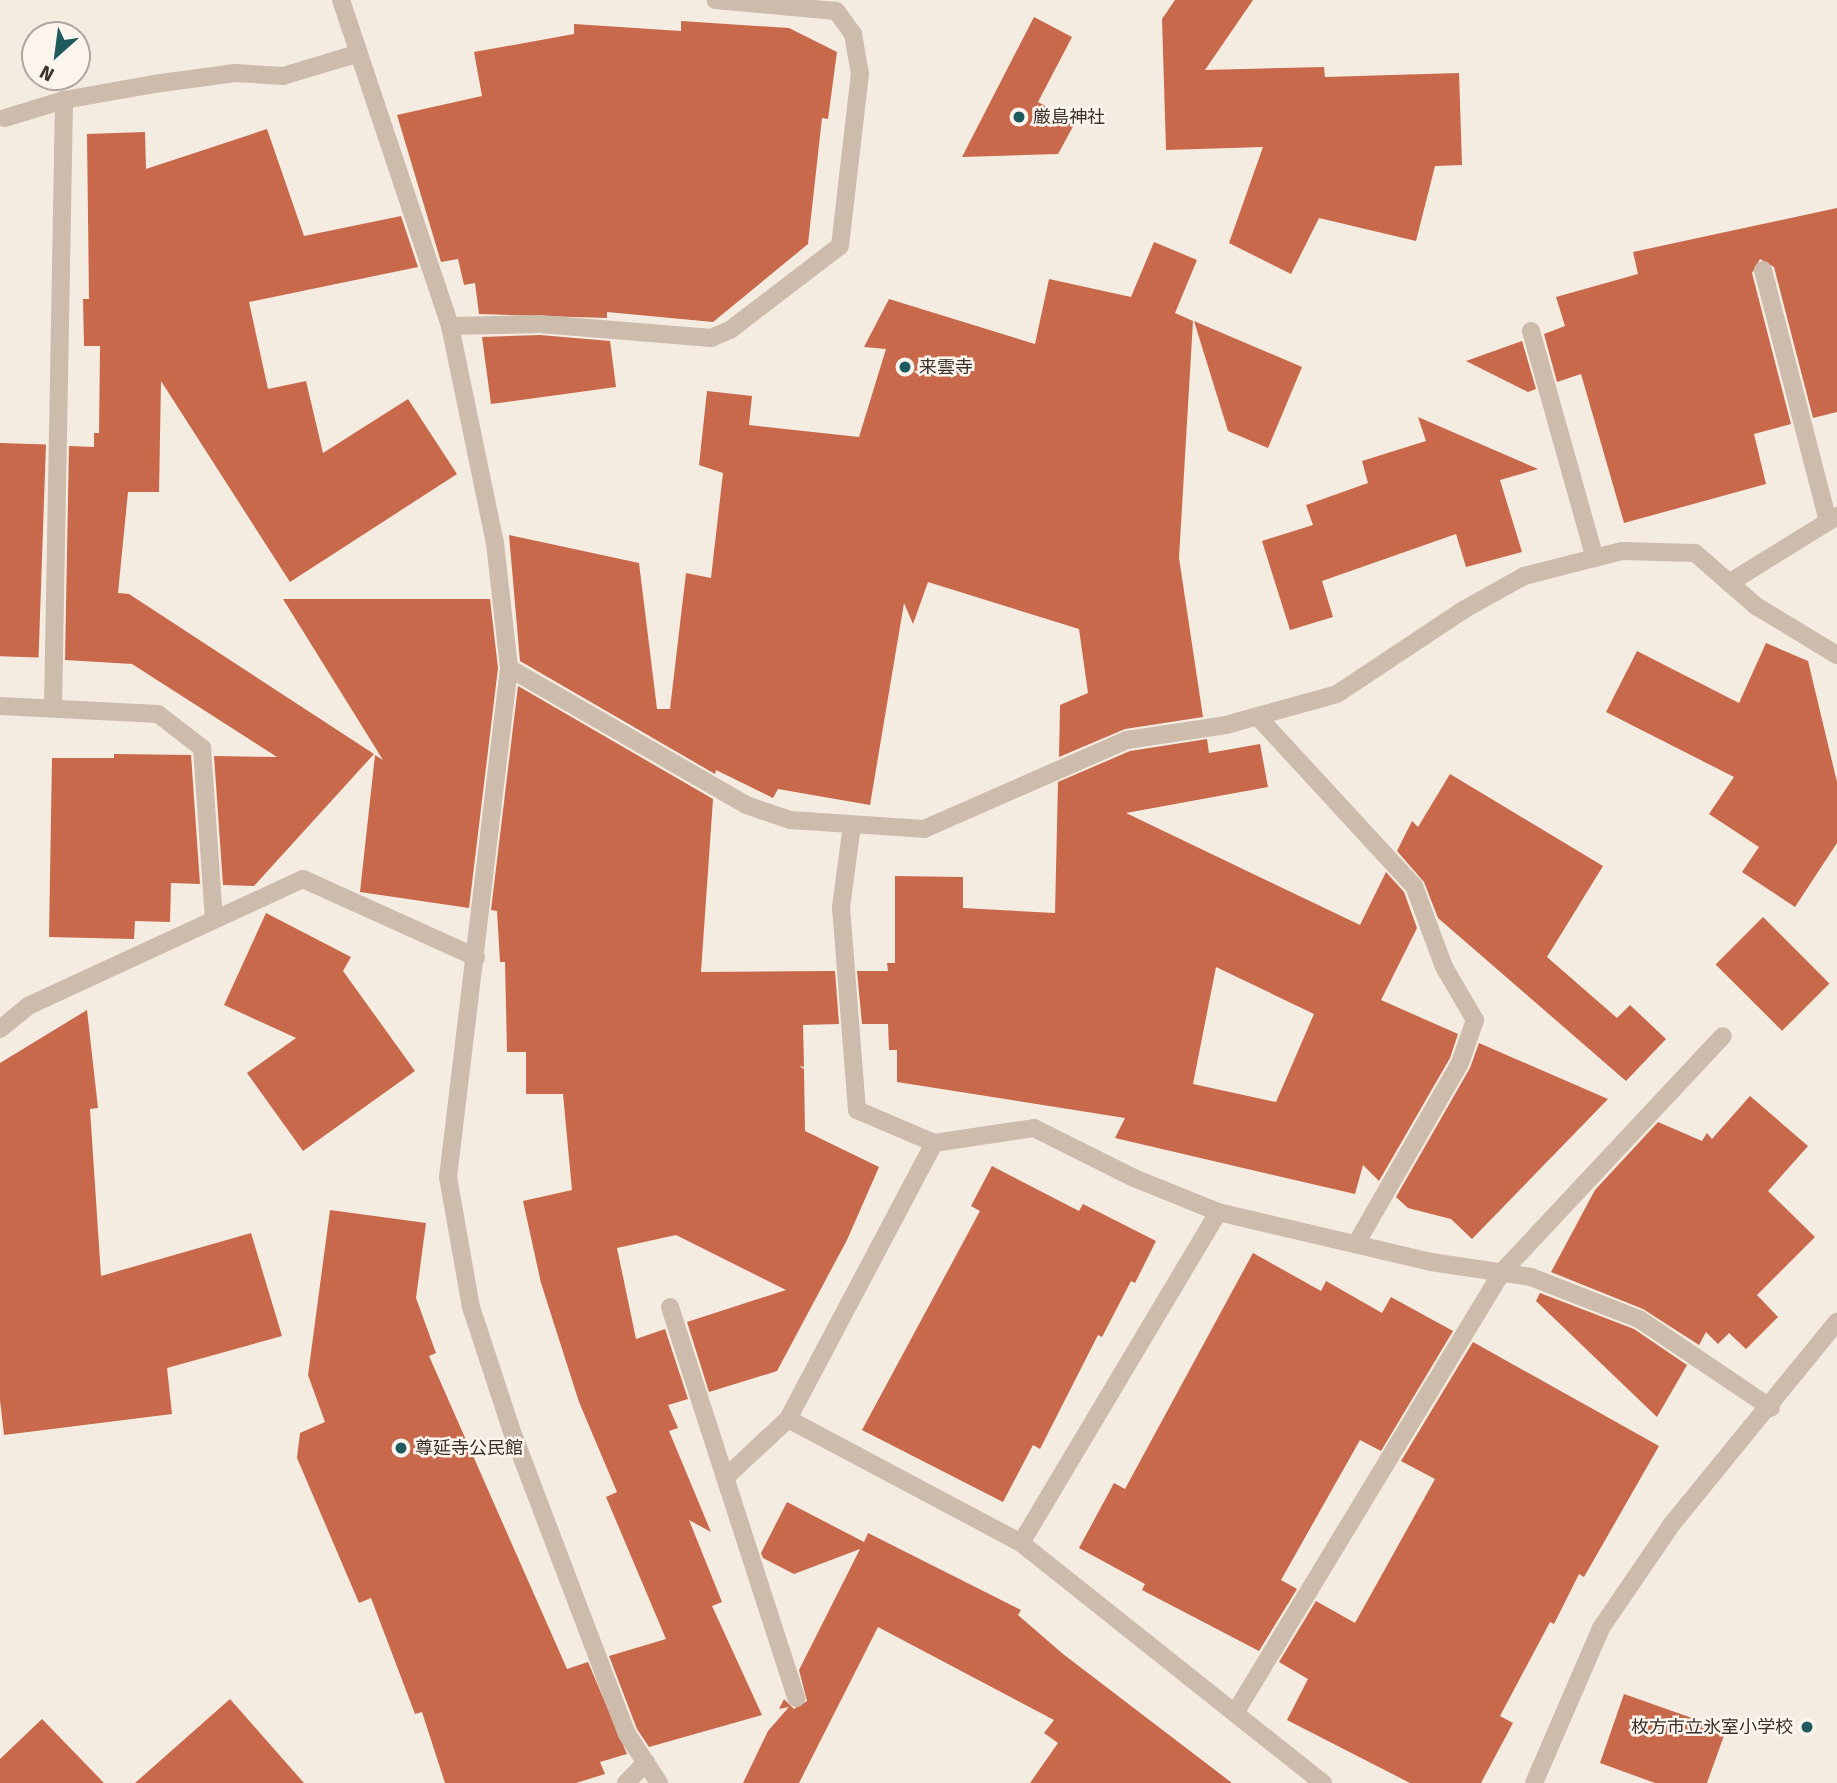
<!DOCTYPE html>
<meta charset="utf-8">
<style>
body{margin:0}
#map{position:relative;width:1837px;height:1783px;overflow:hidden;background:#f4ebe1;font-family:"Fira Sans","Noto Sans JP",sans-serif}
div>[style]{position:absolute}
.building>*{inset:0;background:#c8694b;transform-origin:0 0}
.service>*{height:18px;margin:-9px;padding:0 9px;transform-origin:9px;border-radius:9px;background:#cdbbac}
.minor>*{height:18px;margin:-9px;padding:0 9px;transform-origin:9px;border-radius:9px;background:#cdbbac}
.dots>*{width:19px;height:19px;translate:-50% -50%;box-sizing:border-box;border:4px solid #fbf5ee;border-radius:50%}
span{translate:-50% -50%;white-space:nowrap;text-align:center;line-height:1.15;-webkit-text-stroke:5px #fbf5ee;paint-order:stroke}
.poi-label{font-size:18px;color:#3b302b}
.left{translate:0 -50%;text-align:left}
.right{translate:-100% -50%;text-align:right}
.north{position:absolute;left:21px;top:21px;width:70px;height:70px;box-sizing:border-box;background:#fbf5ee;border:2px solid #aea6a0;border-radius:50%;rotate:208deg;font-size:19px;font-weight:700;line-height:28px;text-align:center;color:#3b302b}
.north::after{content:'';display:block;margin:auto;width:24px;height:32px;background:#1f5a5e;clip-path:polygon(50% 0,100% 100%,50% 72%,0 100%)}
</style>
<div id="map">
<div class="building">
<div style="clip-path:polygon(1175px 0,1253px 0,1205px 70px,1324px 67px,1325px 77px,1459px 73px,1462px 165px,1435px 166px,1416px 241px,1319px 218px,1291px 274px,1229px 243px,1263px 147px,1166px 150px,1162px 19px)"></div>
<div style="clip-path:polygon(1034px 17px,1072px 37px,1038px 102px,1075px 123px,1058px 154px,962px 157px)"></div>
<div style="clip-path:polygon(681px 21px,789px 28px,837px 52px,828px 119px,822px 118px,808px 244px,713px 322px,607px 312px,607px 318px,479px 314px,475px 283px,464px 285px,458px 259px,441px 262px,397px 115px,482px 96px,474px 52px,574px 34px,574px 24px,681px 31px)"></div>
<div style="clip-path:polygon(267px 129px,304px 236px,401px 216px,418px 267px,249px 302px,268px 389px,306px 381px,323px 453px,408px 399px,457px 474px,290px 582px,161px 381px,159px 492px,128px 492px,118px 593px,129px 594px,374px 754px,254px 886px,223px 885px,214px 756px,277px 757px,132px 664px,65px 660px,69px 446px,94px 447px,94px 433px,99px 433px,100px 346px,84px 346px,83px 299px,89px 299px,87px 134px,145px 132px,146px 169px)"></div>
<div style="clip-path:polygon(1837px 208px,1837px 412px,1813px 418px,1774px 267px,1760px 259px,1752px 273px,1791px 424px,1754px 434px,1766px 484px,1624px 523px,1581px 374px,1557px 382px,1544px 334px,1565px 326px,1556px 297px,1638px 274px,1633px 252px)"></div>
<div style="clip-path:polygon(1154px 242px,1197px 260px,1175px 313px,1193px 321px,1179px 558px,1203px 717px,1125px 729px,1059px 757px,1060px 705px,1088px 693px,1079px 629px,928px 582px,913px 624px,904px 603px,870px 805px,778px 789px,773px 798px,716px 770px,715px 774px,520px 661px,509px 535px,639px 563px,657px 709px,670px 709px,686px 573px,711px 578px,723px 473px,699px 465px,707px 391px,752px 396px,749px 425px,859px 437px,886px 349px,864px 347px,889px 299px,1035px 344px,1049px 279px,1131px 297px)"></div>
<div style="clip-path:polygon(1194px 321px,1302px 367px,1268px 448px,1228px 431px)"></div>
<div style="clip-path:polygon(540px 335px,610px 341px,616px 387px,491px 404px,482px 337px)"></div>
<div style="clip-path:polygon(1522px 341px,1536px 389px,1528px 392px,1466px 361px)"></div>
<div style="clip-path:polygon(1418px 417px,1538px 469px,1500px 480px,1522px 552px,1466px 567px,1456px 534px,1322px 581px,1333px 617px,1290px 630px,1262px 541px,1313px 525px,1306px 505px,1368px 483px,1362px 461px,1426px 441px)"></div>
<div style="left:0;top:443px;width:46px;height:213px;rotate:2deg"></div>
<div style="clip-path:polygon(283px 599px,490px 599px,498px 668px,469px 908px,360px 892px,375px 755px,383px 760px)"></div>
<div style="clip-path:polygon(1766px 643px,1808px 661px,1837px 782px,1837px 843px,1795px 907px,1742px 872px,1759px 847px,1709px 814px,1734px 777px,1606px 712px,1637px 651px,1739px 703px)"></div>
<div style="clip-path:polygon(518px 686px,713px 799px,701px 972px,835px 971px,839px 1024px,803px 1025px,804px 1067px,799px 1066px,804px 1069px,805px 1131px,879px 1167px,847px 1240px,777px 1371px,709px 1392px,687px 1322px,786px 1290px,676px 1235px,617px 1248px,636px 1339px,665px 1329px,688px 1399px,668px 1405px,678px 1428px,669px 1431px,711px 1532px,689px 1520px,722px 1602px,712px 1606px,762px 1715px,649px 1747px,637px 1729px,609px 1656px,666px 1639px,606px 1497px,617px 1492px,579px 1402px,541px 1283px,523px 1201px,572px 1190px,563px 1094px,526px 1094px,526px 1052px,507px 1052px,505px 962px,500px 962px,497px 911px,491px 910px)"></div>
<div style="clip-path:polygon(evenodd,1207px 739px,1209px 753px,1260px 744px,1268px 787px,1126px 813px,1360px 925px,1386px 872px,1404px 892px,1417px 928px,1381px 1000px,1458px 1034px,1450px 1058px,1379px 1181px,1363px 1165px,1355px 1194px,1115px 1138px,1125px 1118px,897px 1082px,897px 1050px,889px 1050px,888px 1024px,862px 1024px,857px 971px,888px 971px,887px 963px,895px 963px,895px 876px,963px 877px,963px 908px,1055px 913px,1058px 782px,1130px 751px,1207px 739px,1216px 967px,1314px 1014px,1276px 1102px,1193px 1084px,1216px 967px)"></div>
<div style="clip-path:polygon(114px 754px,191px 755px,200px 884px,171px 883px,170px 922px,135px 921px,134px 939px,49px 937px,52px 758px,114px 758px)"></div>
<div style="clip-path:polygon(1450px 774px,1603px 866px,1547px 957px,1617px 1018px,1630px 1005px,1666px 1039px,1626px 1081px,1438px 918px,1424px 882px,1397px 851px,1412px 821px,1418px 827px)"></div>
<div style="clip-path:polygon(266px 913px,351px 957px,343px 971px,415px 1071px,303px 1151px,247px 1073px,296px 1038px,224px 1005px)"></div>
<div style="left:1763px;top:917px;width:94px;height:67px;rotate:45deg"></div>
<div style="clip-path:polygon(87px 1010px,98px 1108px,90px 1109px,101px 1276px,251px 1233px,282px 1336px,167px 1368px,172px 1414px,4px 1435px,0 1400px,0 1063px)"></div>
<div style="clip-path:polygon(1479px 1043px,1608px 1099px,1472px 1239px,1451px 1219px,1408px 1208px,1396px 1197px,1470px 1068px)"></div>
<div style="clip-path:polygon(1750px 1096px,1808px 1146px,1768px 1191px,1815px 1237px,1757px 1295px,1778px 1317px,1746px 1349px,1729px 1333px,1718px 1344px,1706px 1332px,1699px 1345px,1643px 1309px,1551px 1272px,1595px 1190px,1658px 1122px,1702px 1141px,1707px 1133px,1712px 1139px)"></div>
<div style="clip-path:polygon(992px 1166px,1079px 1211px,1083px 1204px,1156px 1241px,1135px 1283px,1131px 1281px,1102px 1337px,1098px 1335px,1040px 1449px,1033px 1445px,1003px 1502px,862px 1430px,980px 1211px,971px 1206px)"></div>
<div style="clip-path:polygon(330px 1210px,426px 1223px,416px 1298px,436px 1353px,429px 1356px,567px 1669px,588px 1662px,627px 1754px,600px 1762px,605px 1774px,576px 1783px,445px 1783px,422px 1712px,415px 1714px,371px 1598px,359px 1603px,297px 1458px,300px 1433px,325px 1422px,308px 1375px)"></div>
<div style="clip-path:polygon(1253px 1253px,1321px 1291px,1326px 1281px,1382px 1313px,1391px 1297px,1453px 1331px,1381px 1451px,1360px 1440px,1281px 1580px,1297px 1589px,1259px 1651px,1142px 1590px,1145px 1584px,1079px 1548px,1114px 1483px,1125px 1489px)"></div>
<div style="clip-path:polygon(1540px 1293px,1634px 1329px,1687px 1365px,1657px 1417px,1536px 1301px)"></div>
<div style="clip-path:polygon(1473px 1342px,1659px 1446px,1584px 1577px,1579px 1574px,1554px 1624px,1550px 1622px,1500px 1716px,1513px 1723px,1481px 1783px,1410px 1783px,1287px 1720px,1308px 1679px,1279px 1662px,1316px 1601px,1355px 1623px,1435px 1479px,1401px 1461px)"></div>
<div style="clip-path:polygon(787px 1502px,864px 1542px,868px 1533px,1021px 1610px,1018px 1615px,1063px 1654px,1232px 1783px,1030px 1783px,1058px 1743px,1044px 1733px,1054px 1720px,878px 1627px,799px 1783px,743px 1783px,768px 1731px,789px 1707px,779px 1709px,784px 1699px,794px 1709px,807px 1701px,799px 1670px,860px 1549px,794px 1574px,763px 1558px,761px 1553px)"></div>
<div style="clip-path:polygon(1624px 1694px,1726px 1730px,1707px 1783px,1655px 1783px,1600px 1763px)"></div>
<div style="clip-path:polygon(230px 1699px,304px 1783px,135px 1783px)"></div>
<div style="clip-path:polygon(42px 1719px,104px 1783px,0 1783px,0 1759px)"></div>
</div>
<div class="service">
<div style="left:5px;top:118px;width:62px;rotate:-17deg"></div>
<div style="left:64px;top:100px;width:91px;rotate:-10.1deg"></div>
<div style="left:154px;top:84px;width:82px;rotate:-7.7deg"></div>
<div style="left:235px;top:73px;width:48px;rotate:3.6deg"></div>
<div style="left:283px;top:76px;width:76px;rotate:-16.8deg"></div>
<div style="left:1763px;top:270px;width:259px;rotate:75.5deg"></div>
<div style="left:1531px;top:331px;width:236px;rotate:74.3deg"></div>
<div style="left:1729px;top:583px;width:127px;rotate:-31.8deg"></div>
<div style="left:0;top:706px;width:158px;rotate:2.9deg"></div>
<div style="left:158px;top:714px;width:56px;rotate:37.7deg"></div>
<div style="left:202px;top:748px;width:172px;rotate:86deg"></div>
<div style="left:53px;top:708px;width:608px;rotate:-88.96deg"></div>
<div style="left:1258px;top:717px;width:230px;rotate:47.3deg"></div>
<div style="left:1414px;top:886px;width:86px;rotate:69.7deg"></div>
<div style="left:1444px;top:967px;width:61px;rotate:59.7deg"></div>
<div style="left:1475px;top:1020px;width:46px;rotate:109.2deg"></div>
<div style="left:1460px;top:1063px;width:209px;rotate:119.9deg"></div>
<div style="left:852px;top:825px;width:83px;rotate:97.6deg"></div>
<div style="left:841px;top:907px;width:204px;rotate:85.5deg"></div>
<div style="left:857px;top:1110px;width:84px;rotate:23.2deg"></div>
<div style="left:934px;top:1143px;width:101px;rotate:-8.5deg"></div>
<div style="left:1034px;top:1128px;width:112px;rotate:26.6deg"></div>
<div style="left:1134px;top:1178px;width:91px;rotate:22deg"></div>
<div style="left:1218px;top:1212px;width:219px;rotate:13.2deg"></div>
<div style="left:1431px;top:1262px;width:101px;rotate:8.5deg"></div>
<div style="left:1531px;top:1277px;width:116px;rotate:21.3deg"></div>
<div style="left:1639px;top:1319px;width:159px;rotate:34deg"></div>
<div style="left:670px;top:1307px;width:411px;rotate:72.1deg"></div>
<div style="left:788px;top:1419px;width:264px;rotate:28deg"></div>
<div style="left:1021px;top:1543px;width:386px;rotate:38.5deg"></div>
<div style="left:726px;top:1477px;width:85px;rotate:-43.1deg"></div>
<div style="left:788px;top:1419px;width:312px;rotate:-62.1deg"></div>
<div style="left:1021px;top:1543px;width:385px;rotate:-59.2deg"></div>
<div style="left:1235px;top:1713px;width:516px;rotate:-58.81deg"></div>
<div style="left:1502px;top:1272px;width:323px;rotate:-46.9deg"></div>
<div style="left:626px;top:1783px;width:29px;rotate:-46deg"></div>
</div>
<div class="minor">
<div style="left:341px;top:0;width:344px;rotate:71.5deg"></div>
<div style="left:450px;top:326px;width:222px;rotate:78.3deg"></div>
<div style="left:495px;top:543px;width:126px;rotate:83.6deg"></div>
<div style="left:509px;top:668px;width:513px;rotate:96.83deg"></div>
<div style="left:448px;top:1177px;width:132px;rotate:80deg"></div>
<div style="left:471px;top:1307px;width:128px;rotate:71.8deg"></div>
<div style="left:511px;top:1429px;width:326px;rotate:69.2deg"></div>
<div style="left:627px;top:1734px;width:59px;rotate:56.9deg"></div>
<div style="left:450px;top:326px;width:90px;rotate:-1.3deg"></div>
<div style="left:540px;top:324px;width:172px;rotate:4.7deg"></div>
<div style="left:711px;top:338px;width:21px;rotate:-23deg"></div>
<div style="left:730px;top:330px;width:138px;rotate:-37.4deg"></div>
<div style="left:840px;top:246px;width:173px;rotate:-83.4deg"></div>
<div style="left:860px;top:74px;width:41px;rotate:-99.9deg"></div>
<div style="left:853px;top:34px;width:29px;rotate:-126deg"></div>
<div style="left:836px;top:11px;width:121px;rotate:-174.8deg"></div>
<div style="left:509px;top:668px;width:274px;rotate:30deg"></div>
<div style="left:746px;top:805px;width:46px;rotate:18.8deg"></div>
<div style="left:790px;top:820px;width:134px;rotate:3.8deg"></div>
<div style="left:924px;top:829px;width:222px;rotate:-23.7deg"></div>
<div style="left:1127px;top:740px;width:100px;rotate:-8.6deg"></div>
<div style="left:1226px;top:725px;width:115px;rotate:-15.6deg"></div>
<div style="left:1337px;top:694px;width:154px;rotate:-33.6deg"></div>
<div style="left:1465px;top:609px;width:68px;rotate:-29.2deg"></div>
<div style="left:1524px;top:576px;width:101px;rotate:-14.3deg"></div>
<div style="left:1622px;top:551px;width:73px;rotate:1.6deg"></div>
<div style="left:1695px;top:553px;width:81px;rotate:41deg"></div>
<div style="left:1756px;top:606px;width:95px;rotate:31.2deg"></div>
<div style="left:0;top:1029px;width:36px;rotate:-39deg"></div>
<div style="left:28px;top:1006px;width:303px;rotate:-24.8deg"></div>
<div style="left:303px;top:879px;width:190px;rotate:24.3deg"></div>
<div style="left:1534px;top:1783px;width:169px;rotate:-66.6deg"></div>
<div style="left:1601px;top:1628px;width:126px;rotate:-55.7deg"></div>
<div style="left:1672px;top:1524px;width:261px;rotate:-50.8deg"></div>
</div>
<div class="dots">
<div style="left:1019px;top:117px;background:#1f5a5e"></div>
<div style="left:905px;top:367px;background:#1f5a5e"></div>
<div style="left:401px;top:1448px;background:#1f5a5e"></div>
<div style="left:1807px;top:1727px;background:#1f5a5e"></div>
</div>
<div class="poi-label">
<span class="left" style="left:1033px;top:117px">厳島神社</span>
<span class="left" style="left:919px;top:367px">来雲寺</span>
<span class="left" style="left:415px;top:1448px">尊延寺公民館</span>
<span class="right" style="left:1793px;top:1727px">枚方市立氷室小学校</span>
</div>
<div class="north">N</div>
</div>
